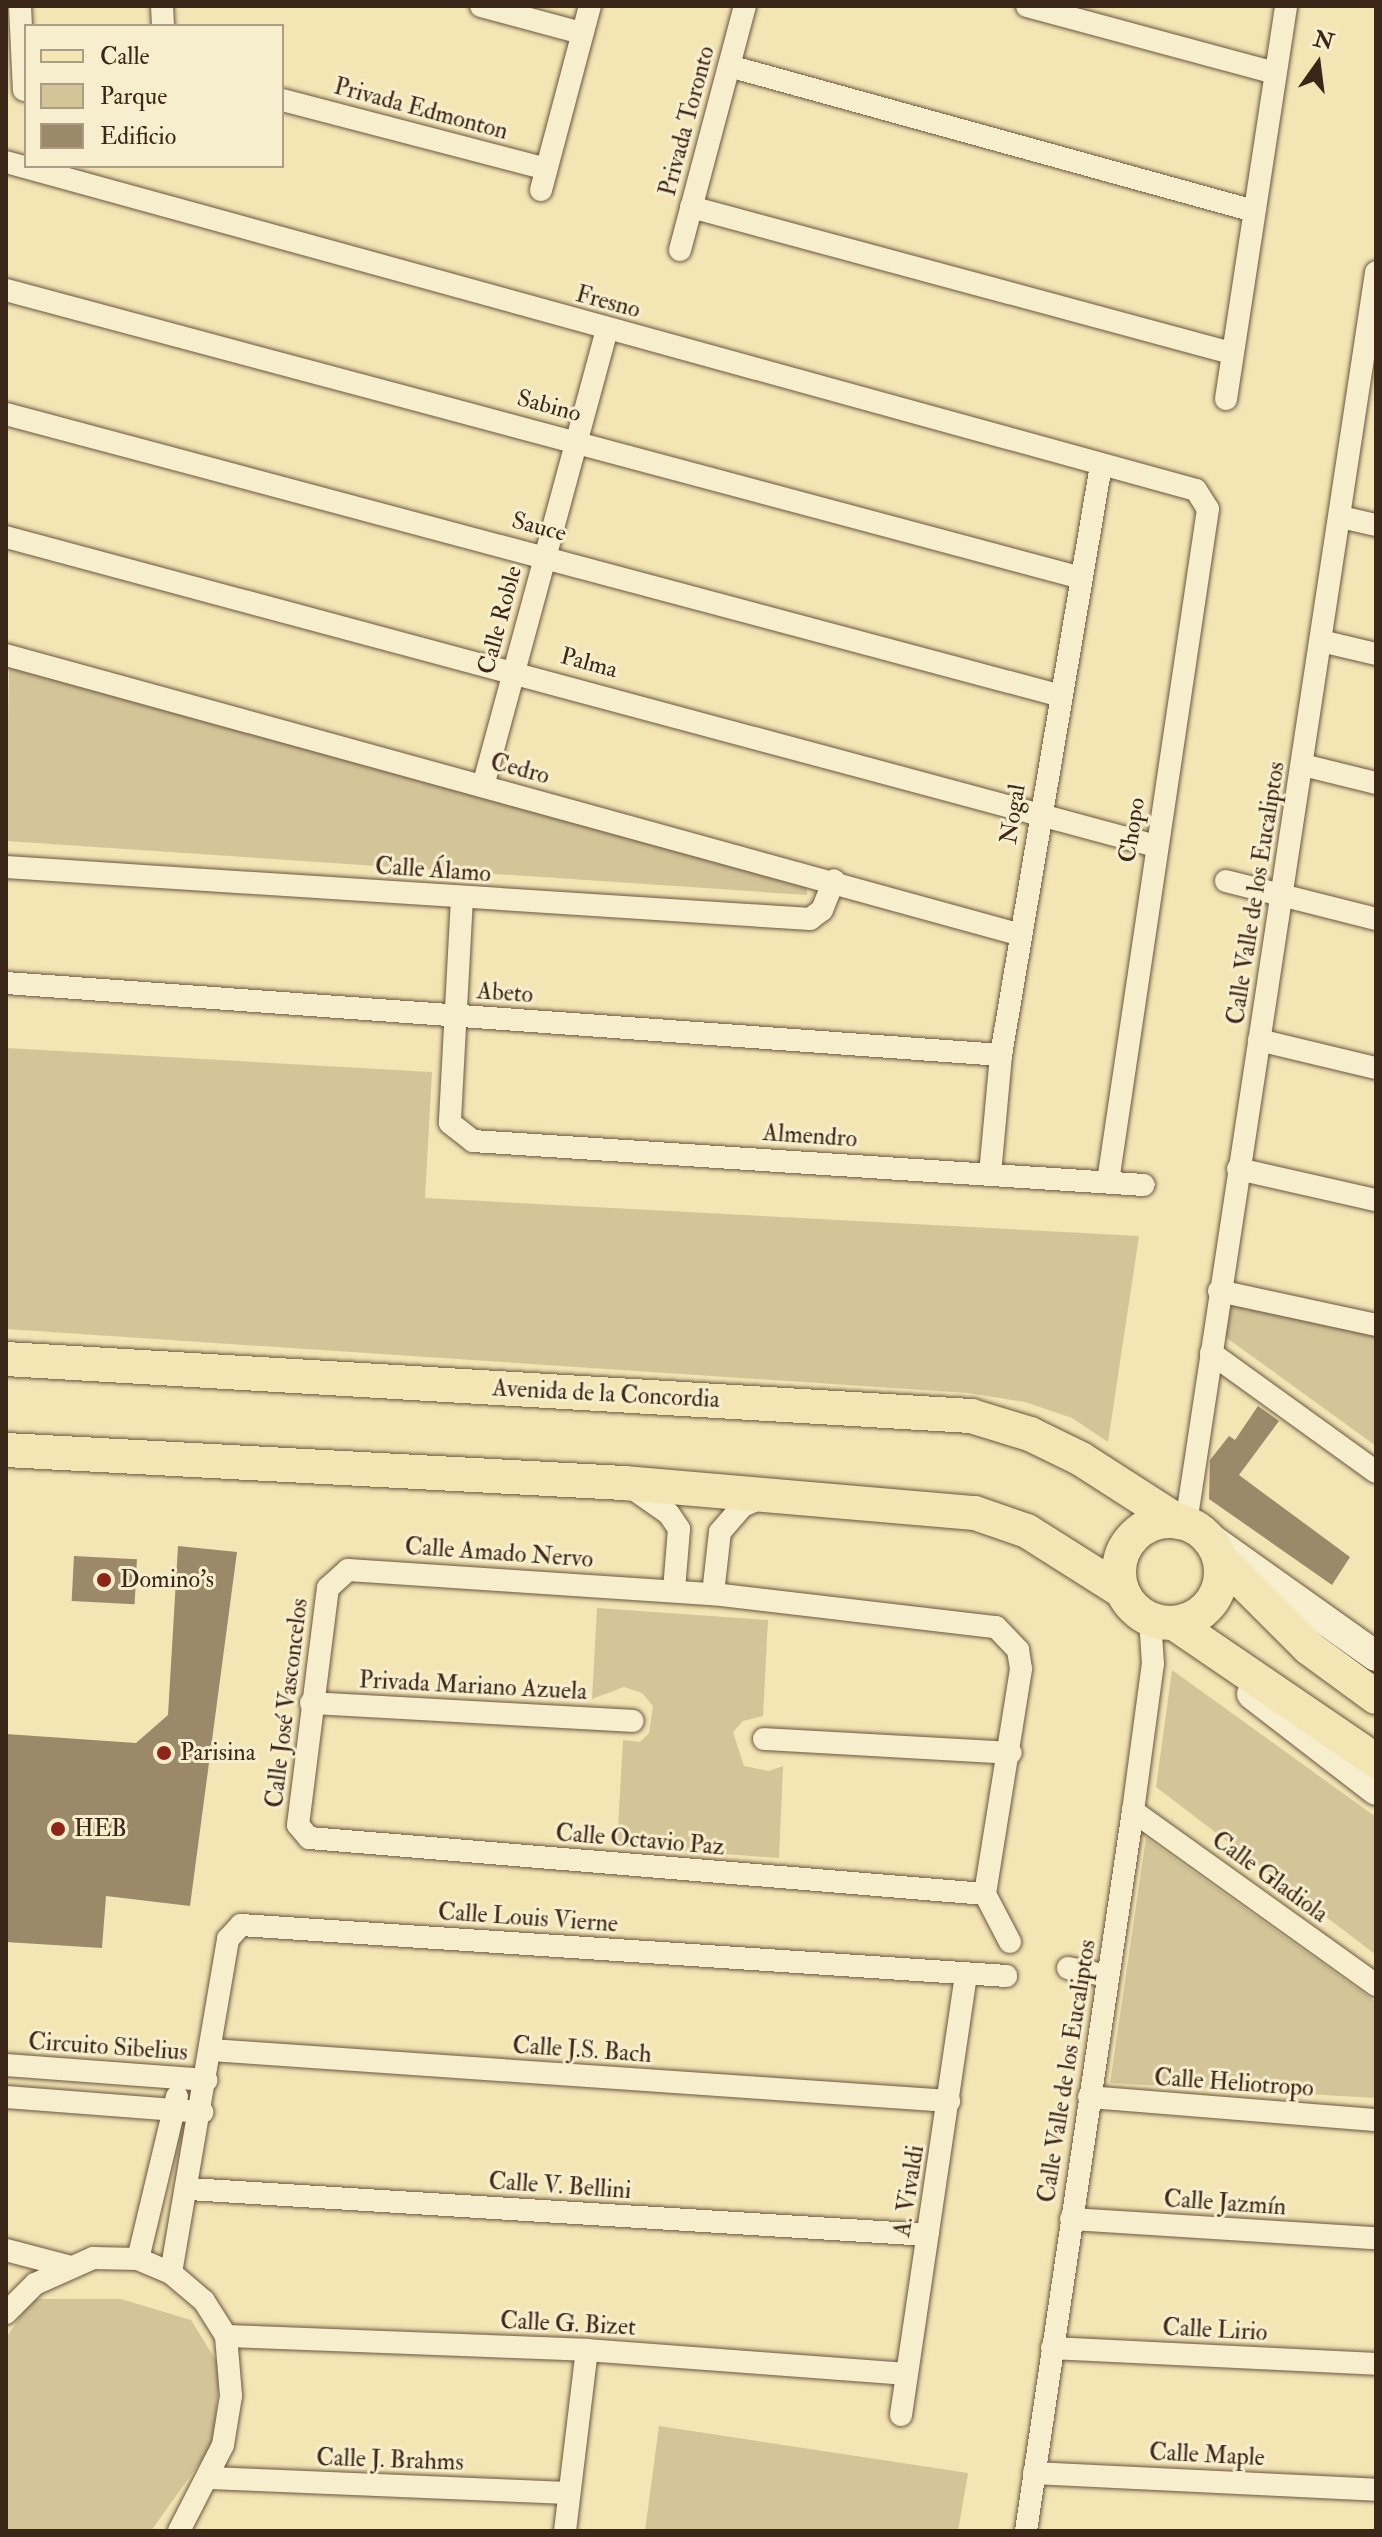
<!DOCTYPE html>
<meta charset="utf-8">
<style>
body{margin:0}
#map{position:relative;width:1382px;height:2537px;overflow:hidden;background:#f3e5b4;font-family:"IM FELL Double Pica",serif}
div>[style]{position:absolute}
.green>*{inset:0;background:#d4c599}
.building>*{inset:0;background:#9b8969;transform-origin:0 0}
.roads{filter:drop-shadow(0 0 2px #6a563f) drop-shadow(0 0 2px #6a563f)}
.street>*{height:22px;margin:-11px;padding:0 11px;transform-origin:11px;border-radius:11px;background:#f7eece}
.secondary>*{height:30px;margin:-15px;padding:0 15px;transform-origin:15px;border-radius:15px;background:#f7eece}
.primary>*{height:34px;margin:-17px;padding:0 17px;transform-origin:17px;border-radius:17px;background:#f3e5b4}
.primary>.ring{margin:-17px;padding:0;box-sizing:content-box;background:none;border:34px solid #f3e5b4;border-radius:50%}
.dots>*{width:22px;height:22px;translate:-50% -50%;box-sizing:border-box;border:4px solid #f7eece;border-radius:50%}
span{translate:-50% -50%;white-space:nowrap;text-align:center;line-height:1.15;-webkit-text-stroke:6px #f7eece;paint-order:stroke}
.street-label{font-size:24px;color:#3c2618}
.poi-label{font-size:24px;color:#3c2618}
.left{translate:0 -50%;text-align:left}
.frame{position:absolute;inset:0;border:8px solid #3c2618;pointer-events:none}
.legend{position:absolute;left:24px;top:24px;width:260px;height:144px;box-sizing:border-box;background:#f7eece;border:2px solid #ac9e85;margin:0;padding:10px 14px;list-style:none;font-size:24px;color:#3c2618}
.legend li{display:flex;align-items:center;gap:16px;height:40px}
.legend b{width:40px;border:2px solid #ac9e85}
.north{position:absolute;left:1278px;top:24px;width:80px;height:80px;-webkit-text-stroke:6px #f7eece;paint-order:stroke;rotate:14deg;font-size:22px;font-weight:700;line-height:32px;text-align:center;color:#3c2618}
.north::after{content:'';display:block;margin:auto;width:28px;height:36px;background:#3c2618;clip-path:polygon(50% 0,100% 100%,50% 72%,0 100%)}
</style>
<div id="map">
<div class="green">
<div style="clip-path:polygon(9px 668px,806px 878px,807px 895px,6px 841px)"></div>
<div style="clip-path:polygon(6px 1048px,432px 1072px,425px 1198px,1139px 1236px,1108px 1442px,1072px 1418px,1025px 1402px,968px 1393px,6px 1329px)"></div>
<div style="clip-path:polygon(1232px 1302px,1376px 1335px,1376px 1446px,1224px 1336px)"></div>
<div style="clip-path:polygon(597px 1608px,768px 1620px,763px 1716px,743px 1721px,733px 1732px,744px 1766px,769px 1771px,783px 1766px,779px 1858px,617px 1846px,623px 1740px,640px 1742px,649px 1733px,653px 1706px,642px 1693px,624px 1687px,592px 1699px)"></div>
<div style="clip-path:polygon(1172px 1670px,1376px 1817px,1376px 1955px,1156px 1787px)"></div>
<div style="clip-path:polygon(1146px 1838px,1376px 2002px,1376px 2098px,1110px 2083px)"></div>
<div style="clip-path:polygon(32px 2299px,121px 2299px,191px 2320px,220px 2367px,213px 2444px,151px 2531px,6px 2531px,6px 2338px)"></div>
<div style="clip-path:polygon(659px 2426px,968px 2473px,958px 2531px,645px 2531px)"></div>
</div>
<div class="building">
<div style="clip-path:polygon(1258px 1406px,1279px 1421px,1239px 1475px,1350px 1557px,1332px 1585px,1209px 1499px,1210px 1460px,1229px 1436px,1235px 1440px)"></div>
<div style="clip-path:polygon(178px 1546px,237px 1552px,190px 1906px,106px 1896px,102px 1948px,6px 1942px,6px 1734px,136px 1743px,168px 1715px)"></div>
<div style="left:74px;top:1556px;width:63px;height:45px;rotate:3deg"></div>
</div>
<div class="roads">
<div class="street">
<div style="left:20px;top:6px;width:84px;rotate:87.3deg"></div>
<div style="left:162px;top:6px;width:20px;rotate:87deg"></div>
<div style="left:481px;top:6px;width:105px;rotate:15deg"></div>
<div style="left:1027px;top:6px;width:257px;rotate:15.1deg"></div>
<div style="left:729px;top:66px;width:545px;rotate:15.44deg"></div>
<div style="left:282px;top:100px;width:273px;rotate:14.6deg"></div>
<div style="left:6px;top:162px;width:1234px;rotate:15.41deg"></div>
<div style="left:1196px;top:490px;width:22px;rotate:58deg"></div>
<div style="left:1208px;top:509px;width:679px;rotate:98.46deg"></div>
<div style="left:541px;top:190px;width:190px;rotate:-75.1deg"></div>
<div style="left:691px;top:207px;width:559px;rotate:15.13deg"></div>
<div style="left:680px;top:250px;width:253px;rotate:-75.1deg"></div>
<div style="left:6px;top:290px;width:1110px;rotate:14.99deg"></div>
<div style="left:1226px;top:399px;width:398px;rotate:-81.3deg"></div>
<div style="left:6px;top:414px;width:1089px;rotate:14.96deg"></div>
<div style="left:1341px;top:517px;width:36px;rotate:13deg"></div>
<div style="left:6px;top:537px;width:1191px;rotate:15.04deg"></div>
<div style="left:1321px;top:641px;width:57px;rotate:13.3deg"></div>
<div style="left:6px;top:655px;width:1053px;rotate:15.42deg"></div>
<div style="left:1303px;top:765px;width:75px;rotate:13.9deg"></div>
<div style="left:483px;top:786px;width:474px;rotate:-74.8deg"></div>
<div style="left:6px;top:867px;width:806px;rotate:3.7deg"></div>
<div style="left:810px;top:919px;width:15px;rotate:-37deg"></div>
<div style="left:822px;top:910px;width:32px;rotate:-68deg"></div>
<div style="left:1226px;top:881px;width:155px;rotate:14.2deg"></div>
<div style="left:462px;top:898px;width:225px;rotate:93.1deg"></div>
<div style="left:450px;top:1123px;width:29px;rotate:38deg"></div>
<div style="left:473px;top:1141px;width:672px;rotate:3.75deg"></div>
<div style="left:6px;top:983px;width:998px;rotate:4.14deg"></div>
<div style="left:1259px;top:1040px;width:120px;rotate:13.5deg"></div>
<div style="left:1238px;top:1169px;width:141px;rotate:12.7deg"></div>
<div style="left:990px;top:1174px;width:120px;rotate:-84.7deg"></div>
<div style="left:1001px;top:1055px;width:598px;rotate:-80.38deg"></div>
<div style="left:1219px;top:1291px;width:161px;rotate:12.2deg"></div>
<div style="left:1211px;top:1353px;width:203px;rotate:35.8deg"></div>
<div style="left:632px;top:1488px;width:45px;rotate:35.1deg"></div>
<div style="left:669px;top:1514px;width:18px;rotate:56deg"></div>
<div style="left:679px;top:1529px;width:61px;rotate:94.7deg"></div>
<div style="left:1186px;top:1523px;width:1265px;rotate:-81.36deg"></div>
<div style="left:348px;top:1570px;width:366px;rotate:3.8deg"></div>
<div style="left:713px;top:1594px;width:285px;rotate:6.7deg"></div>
<div style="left:996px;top:1627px;width:32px;rotate:46deg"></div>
<div style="left:1018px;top:1650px;width:19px;rotate:81deg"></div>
<div style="left:1021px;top:1669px;width:228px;rotate:99.1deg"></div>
<div style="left:985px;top:1894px;width:678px;rotate:-175.26deg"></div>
<div style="left:309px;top:1838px;width:17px;rotate:-130deg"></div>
<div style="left:298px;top:1825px;width:239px;rotate:-82.8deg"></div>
<div style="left:328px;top:1588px;width:27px;rotate:-42deg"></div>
<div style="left:713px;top:1594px;width:62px;rotate:-83.6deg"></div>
<div style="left:720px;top:1532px;width:35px;rotate:-49deg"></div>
<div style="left:743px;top:1506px;width:22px;rotate:-24deg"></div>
<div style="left:311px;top:1703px;width:322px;rotate:3.2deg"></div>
<div style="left:764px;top:1739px;width:247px;rotate:3.2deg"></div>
<div style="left:1133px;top:1811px;width:299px;rotate:35.6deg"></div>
<div style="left:985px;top:1894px;width:54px;rotate:62.5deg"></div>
<div style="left:1068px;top:1968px;width:41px;rotate:11.3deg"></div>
<div style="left:211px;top:2050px;width:740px;rotate:3.95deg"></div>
<div style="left:6px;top:2065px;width:201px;rotate:4.3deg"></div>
<div style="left:6px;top:2097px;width:197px;rotate:4.4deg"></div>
<div style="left:1089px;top:2097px;width:288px;rotate:4.6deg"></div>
<div style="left:189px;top:2189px;width:740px;rotate:3.56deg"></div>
<div style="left:1071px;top:2219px;width:306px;rotate:3.6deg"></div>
<div style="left:6px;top:2250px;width:63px;rotate:14.7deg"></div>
<div style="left:138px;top:2259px;width:167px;rotate:-76.5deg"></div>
<div style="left:171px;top:2273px;width:339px;rotate:-80.3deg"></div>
<div style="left:228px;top:1939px;width:19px;rotate:-47deg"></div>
<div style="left:241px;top:1925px;width:767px;rotate:3.81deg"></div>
<div style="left:6px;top:2313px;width:41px;rotate:-45deg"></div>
<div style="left:35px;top:2284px;width:64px;rotate:-24.1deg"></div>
<div style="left:93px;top:2258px;width:45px;rotate:1.3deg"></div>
<div style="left:138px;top:2259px;width:36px;rotate:23deg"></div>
<div style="left:171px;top:2273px;width:43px;rotate:40.3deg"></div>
<div style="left:204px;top:2301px;width:41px;rotate:57.8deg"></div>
<div style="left:226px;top:2336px;width:60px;rotate:85.2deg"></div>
<div style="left:231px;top:2396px;width:50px;rotate:99.3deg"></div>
<div style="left:223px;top:2445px;width:97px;rotate:117.1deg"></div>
<div style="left:226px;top:2336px;width:361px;rotate:2.2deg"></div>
<div style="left:587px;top:2350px;width:320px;rotate:4.3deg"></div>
<div style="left:1052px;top:2348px;width:324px;rotate:2.8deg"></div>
<div style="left:901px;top:2415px;width:445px;rotate:-81.6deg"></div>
<div style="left:1034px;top:2473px;width:342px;rotate:2.8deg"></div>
<div style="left:209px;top:2478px;width:360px;rotate:2.4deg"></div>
<div style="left:565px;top:2531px;width:182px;rotate:-83.1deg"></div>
<div style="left:1026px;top:2531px;width:728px;rotate:-81.55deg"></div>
<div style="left:1133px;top:1811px;width:148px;rotate:-82.3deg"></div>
<div style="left:1153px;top:1664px;width:45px;rotate:-93.8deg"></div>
</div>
<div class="secondary">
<div style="left:1207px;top:1536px;width:207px;rotate:35.4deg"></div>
<div style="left:1252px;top:1694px;width:157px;rotate:37.7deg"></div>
</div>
<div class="primary">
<div style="left:6px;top:1359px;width:967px;rotate:3.38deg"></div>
<div style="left:971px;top:1416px;width:62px;rotate:17deg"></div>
<div style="left:1030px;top:1434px;width:57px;rotate:26.1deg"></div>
<div style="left:1081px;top:1459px;width:117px;rotate:32.7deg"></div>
<div style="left:6px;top:1450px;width:619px;rotate:3.06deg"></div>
<div style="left:624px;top:1483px;width:352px;rotate:4.9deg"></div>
<div style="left:975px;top:1513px;width:55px;rotate:19.1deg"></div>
<div style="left:1027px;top:1531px;width:112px;rotate:32.3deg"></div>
<div class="ring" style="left:1119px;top:1521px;width:68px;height:68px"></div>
<div style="left:1221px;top:1560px;width:124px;rotate:45deg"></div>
<div style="left:1309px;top:1648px;width:83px;rotate:36.2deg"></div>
<div style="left:1174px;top:1623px;width:245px;rotate:34.3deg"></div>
</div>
</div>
<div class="dots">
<div style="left:104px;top:1580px;background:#8f2418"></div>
<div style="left:164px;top:1753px;background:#8f2418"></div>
<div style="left:58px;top:1829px;background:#8f2418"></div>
</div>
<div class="street-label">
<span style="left:421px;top:109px;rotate:15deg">Privada Edmonton</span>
<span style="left:687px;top:121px;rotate:-75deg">Privada Toronto</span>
<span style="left:608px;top:302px;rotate:15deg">Fresno</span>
<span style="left:549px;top:406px;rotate:15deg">Sabino</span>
<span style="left:539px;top:527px;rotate:15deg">Sauce</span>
<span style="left:500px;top:620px;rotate:-75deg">Calle Roble</span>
<span style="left:589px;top:663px;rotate:15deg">Palma</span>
<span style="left:520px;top:769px;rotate:15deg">Cedro</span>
<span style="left:1013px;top:814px;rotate:-81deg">Nogal</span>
<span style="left:1132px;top:830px;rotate:-81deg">Chopo</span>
<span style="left:433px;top:870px;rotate:4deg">Calle Álamo</span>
<span style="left:1256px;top:893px;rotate:-81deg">Calle Valle de los Eucaliptos</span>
<span style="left:505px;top:993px;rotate:4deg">Abeto</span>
<span style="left:810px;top:1136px;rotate:4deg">Almendro</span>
<span style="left:606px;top:1394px;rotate:3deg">Avenida de la Concordia</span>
<span style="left:499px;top:1553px;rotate:4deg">Calle Amado Nervo</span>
<span style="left:473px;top:1686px;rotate:3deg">Privada Mariano Azuela</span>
<span style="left:287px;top:1703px;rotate:-83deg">Calle José Vasconcelos</span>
<span style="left:640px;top:1840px;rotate:5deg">Calle Octavio Paz</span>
<span style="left:1270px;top:1877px;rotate:36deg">Calle Gladiola</span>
<span style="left:528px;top:1918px;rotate:4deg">Calle Louis Vierne</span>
<span style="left:108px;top:2047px;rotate:4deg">Circuito Sibelius</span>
<span style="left:582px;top:2050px;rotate:4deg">Calle J.S. Bach</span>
<span style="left:1067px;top:2071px;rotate:-81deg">Calle Valle de los Eucaliptos</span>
<span style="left:1234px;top:2083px;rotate:4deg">Calle Heliotropo</span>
<span style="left:560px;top:2186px;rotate:4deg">Calle V. Bellini</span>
<span style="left:909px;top:2191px;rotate:-81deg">A. Vivaldi</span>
<span style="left:1225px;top:2203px;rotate:4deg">Calle Jazmín</span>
<span style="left:568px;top:2324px;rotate:3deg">Calle G. Bizet</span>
<span style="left:1215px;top:2330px;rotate:3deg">Calle Lirio</span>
<span style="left:1207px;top:2455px;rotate:3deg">Calle Maple</span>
<span style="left:390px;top:2460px;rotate:2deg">Calle J. Brahms</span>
</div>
<div class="poi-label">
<span class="left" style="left:120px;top:1580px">Domino's</span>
<span class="left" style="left:180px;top:1753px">Parisina</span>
<span class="left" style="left:74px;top:1829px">HEB</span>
</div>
<div class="frame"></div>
<ul class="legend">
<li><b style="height:10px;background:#f3e5b4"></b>Calle</li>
<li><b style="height:22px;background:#d4c599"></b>Parque</li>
<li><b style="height:22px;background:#9b8969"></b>Edificio</li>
</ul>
<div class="north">N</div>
</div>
